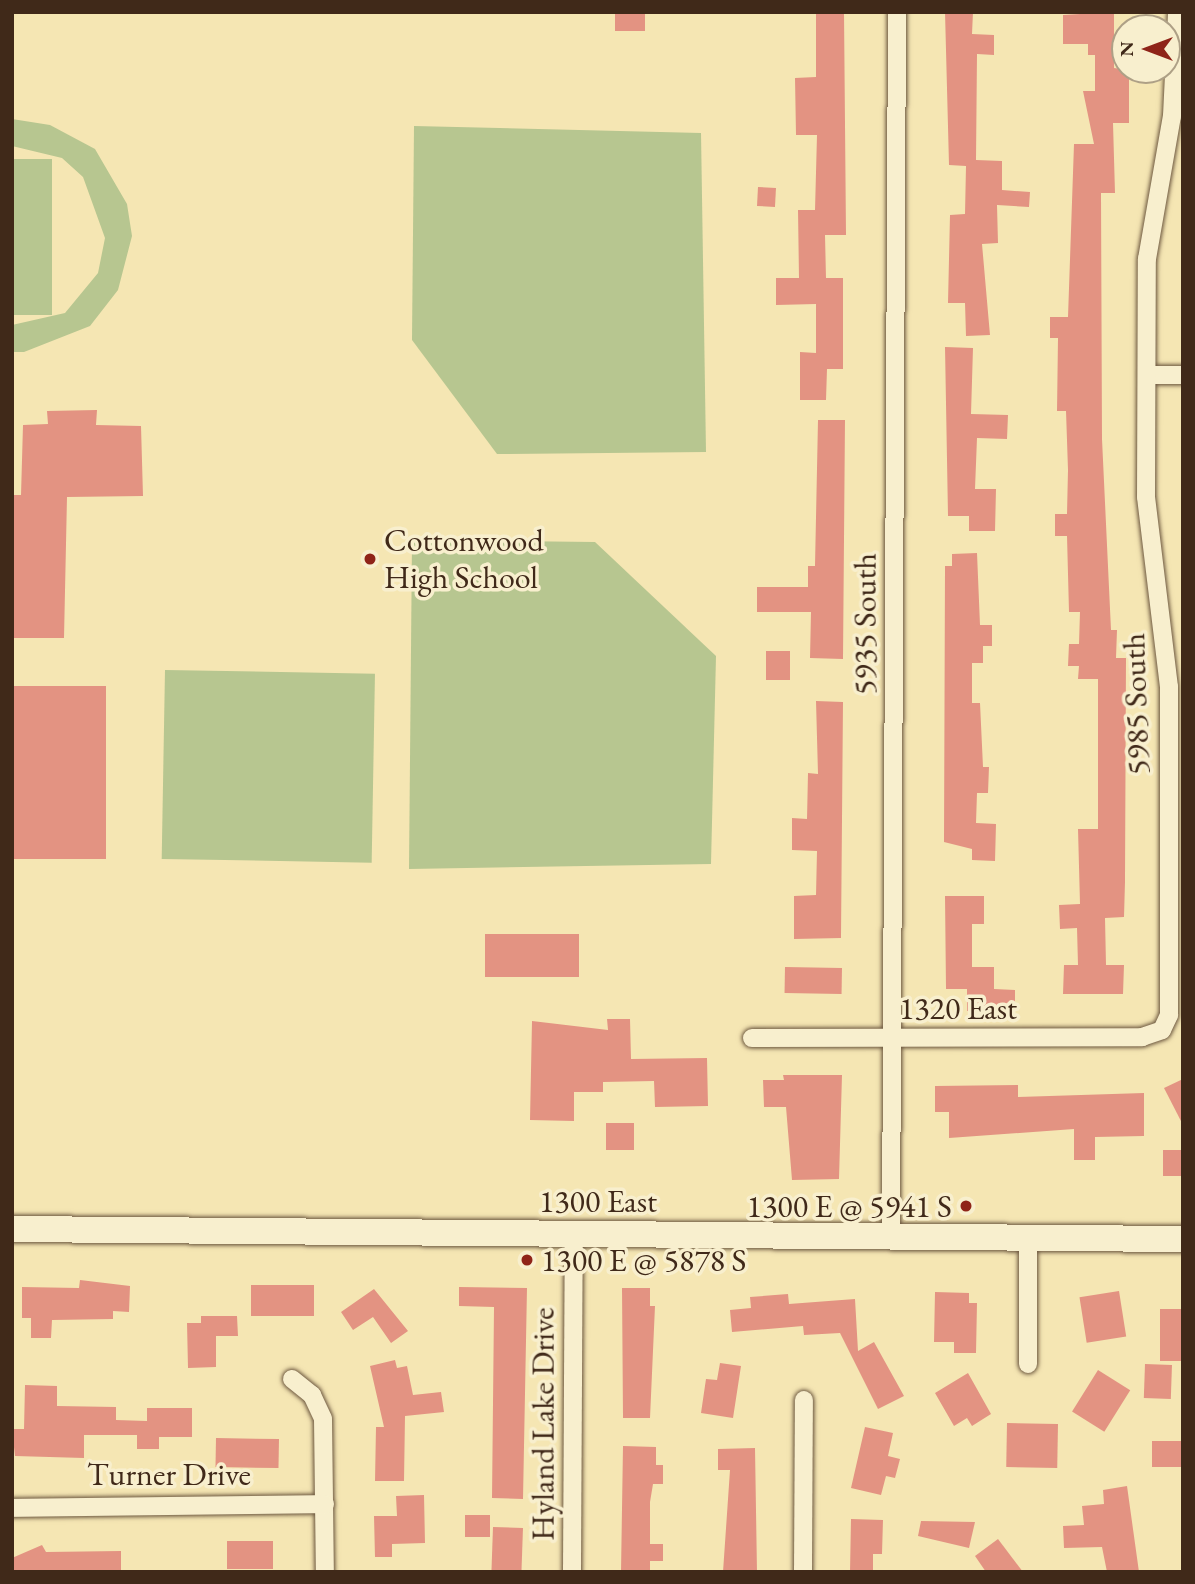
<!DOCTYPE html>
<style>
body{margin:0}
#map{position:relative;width:1195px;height:1584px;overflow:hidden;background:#f5e6b3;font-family:"EB Garamond",serif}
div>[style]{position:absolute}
.green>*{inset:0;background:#b7c690;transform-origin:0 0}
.building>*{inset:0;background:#e39382;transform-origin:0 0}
.roads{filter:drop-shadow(0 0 2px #6d5840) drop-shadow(0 0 2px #6d5840)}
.minor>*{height:18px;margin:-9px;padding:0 9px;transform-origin:9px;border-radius:9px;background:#f8efce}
.secondary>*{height:26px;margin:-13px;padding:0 13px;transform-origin:13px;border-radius:13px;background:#f8efce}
.dots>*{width:19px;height:19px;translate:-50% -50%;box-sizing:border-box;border:4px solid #f8efce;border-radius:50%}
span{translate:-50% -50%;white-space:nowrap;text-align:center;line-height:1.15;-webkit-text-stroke:7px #f8efce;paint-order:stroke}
.poi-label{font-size:32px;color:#402919}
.left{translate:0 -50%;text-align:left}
.right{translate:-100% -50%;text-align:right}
.street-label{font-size:32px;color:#402919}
.frame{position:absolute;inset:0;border:14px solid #402919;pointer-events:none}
.north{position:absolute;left:1111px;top:14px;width:70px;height:70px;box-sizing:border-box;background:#f8efce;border:2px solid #aea086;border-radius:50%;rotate:270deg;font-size:19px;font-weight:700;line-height:28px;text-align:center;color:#402919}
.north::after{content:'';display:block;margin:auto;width:24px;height:32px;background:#8f2418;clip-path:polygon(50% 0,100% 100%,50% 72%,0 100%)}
</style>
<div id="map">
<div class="green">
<div style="clip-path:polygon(12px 119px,50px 125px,95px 149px,127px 204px,132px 236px,118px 290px,90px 326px,24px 352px,12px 352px,12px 325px,65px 313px,98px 273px,105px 238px,83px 177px,62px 158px,12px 146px)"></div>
<div style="clip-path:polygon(414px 126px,701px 133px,706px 452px,497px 454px,412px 340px)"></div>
<div style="left:12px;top:159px;width:40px;height:156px"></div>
<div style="clip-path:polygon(412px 540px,595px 542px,716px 656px,711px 864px,409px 869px)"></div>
<div style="left:165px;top:670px;width:210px;height:189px;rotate:1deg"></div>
</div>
<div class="building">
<div style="left:615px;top:12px;width:30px;height:19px"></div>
<div style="clip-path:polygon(816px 12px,844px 12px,846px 235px,825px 235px,826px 278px,843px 278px,843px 369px,827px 369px,826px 400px,800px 400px,800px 352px,816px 353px,816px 304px,776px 305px,776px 278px,799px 278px,798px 210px,815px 210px,817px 135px,796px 135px,795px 78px,816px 77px)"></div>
<div style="clip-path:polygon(945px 12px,973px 12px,972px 34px,994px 35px,994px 55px,977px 54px,976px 160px,1002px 161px,1002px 190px,1030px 192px,1029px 207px,997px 205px,998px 243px,982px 244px,990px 335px,966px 336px,965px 303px,948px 303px,950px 215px,965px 214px,966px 166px,949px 165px)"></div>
<div style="clip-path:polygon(1114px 12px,1114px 68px,1129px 70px,1129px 123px,1113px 123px,1115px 193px,1101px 193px,1102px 439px,1111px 630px,1117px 630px,1116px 658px,1126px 658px,1125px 882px,1124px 917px,1105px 918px,1106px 965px,1124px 965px,1123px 994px,1063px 994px,1064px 965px,1078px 965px,1077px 928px,1060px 929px,1059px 905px,1080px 904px,1078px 829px,1098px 829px,1098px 679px,1078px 679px,1079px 666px,1068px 666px,1069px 644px,1079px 644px,1080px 612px,1069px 612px,1067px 536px,1055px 536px,1055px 514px,1067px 514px,1068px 470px,1066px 411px,1057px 411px,1058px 338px,1050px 338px,1050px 317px,1068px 317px,1074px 144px,1094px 144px,1083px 91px,1095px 91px,1095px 55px,1088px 55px,1088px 44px,1063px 44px,1063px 15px)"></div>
<div style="left:758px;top:187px;width:18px;height:19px;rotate:3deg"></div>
<div style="clip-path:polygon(945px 347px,973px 348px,971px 414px,1008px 415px,1007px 439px,977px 438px,975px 489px,996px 489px,995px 531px,969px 531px,969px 516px,948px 516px)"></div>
<div style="clip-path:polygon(97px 410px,96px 425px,141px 426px,143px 496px,67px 497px,64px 638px,12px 638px,12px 495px,21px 495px,23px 425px,48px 424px,47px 411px)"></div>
<div style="clip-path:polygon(818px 420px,845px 420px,843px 659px,810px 658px,811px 612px,757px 612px,757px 587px,808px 587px,808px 566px,815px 566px)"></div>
<div style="clip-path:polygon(977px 553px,980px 625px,992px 625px,992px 646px,983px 646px,983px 663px,972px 663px,972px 703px,980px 703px,983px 767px,989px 767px,988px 793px,977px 793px,976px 823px,996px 824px,995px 861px,972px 860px,972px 849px,944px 842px,945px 566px,952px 566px,952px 554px)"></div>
<div style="left:766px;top:651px;width:24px;height:29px"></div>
<div style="left:12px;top:686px;width:94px;height:173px"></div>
<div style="clip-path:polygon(816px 701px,843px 702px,841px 938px,794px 939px,794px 896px,816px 895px,817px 851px,792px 850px,792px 818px,807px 819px,808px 773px,818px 774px)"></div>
<div style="clip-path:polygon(945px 896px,984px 896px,984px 924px,972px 924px,972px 967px,994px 967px,994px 989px,1015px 990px,1015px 1011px,967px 1011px,967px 989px,946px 989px)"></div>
<div style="left:485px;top:934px;width:94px;height:43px"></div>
<div style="left:785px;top:967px;width:57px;height:26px;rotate:1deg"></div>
<div style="clip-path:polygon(607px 1019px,630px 1019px,631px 1059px,707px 1058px,708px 1106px,655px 1107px,654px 1081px,603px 1082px,603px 1092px,574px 1092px,574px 1121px,530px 1120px,532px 1021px,608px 1030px)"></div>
<div style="clip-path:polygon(783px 1075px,842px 1075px,839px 1179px,792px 1180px,786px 1107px,764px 1107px,763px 1080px,784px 1080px)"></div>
<div style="clip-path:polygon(1183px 1079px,1183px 1125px,1164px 1088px)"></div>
<div style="clip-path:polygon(1018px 1085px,1018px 1097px,1144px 1093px,1144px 1136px,1095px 1137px,1095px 1160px,1074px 1160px,1074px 1129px,949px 1138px,949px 1112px,935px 1112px,935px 1086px)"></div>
<div style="left:606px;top:1123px;width:28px;height:27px"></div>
<div style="left:1163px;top:1150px;width:20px;height:26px"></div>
<div style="clip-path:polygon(80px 1280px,130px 1286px,129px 1312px,113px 1311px,113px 1319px,52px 1320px,51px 1338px,31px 1338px,31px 1318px,22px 1318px,22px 1287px,79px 1288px)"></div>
<div style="left:251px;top:1285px;width:63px;height:31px"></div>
<div style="clip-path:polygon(459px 1287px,527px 1288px,523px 1499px,492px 1498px,494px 1307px,459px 1306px)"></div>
<div style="clip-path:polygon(622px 1288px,650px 1288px,650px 1306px,655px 1306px,650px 1418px,623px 1418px)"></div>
<div style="clip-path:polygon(374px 1289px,408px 1331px,391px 1343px,373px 1317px,353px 1330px,341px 1312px)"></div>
<div style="left:1119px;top:1291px;width:46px;height:40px;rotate:81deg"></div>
<div style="clip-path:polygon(935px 1292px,969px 1293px,969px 1303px,977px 1303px,976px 1353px,954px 1353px,954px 1342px,934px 1342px)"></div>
<div style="clip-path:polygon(788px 1294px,789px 1304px,855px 1299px,858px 1351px,874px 1342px,904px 1396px,878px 1409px,840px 1333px,804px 1335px,803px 1326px,732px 1332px,730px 1310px,751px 1308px,750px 1297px)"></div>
<div style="left:1160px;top:1309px;width:23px;height:52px"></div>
<div style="clip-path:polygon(201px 1316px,237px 1316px,238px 1336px,216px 1336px,216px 1367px,188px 1368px,187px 1323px,201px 1323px)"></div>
<div style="clip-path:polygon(395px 1360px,397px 1368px,407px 1366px,413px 1395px,441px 1392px,444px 1412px,405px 1416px,404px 1481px,375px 1481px,376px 1427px,384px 1427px,370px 1366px)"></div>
<div style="clip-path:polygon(720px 1363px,741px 1366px,733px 1418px,701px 1413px,706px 1379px,717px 1380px)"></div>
<div style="left:1145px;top:1364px;width:27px;height:34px;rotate:2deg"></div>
<div style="left:1098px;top:1370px;width:38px;height:49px;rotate:32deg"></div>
<div style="clip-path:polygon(968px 1373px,991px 1414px,972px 1426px,967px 1418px,954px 1426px,935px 1393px)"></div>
<div style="clip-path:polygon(25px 1385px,57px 1386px,57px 1406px,116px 1407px,116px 1420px,147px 1421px,147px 1408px,192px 1408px,192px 1437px,159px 1437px,159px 1449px,137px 1449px,137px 1435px,84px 1435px,84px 1458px,15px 1456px,12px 1429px,24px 1429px)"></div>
<div style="left:1007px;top:1423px;width:51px;height:44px;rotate:1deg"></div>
<div style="clip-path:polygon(865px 1427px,893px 1433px,888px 1456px,900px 1459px,895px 1478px,886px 1476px,881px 1495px,851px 1488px)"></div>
<div style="left:216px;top:1438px;width:63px;height:29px;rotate:1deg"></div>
<div style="left:1152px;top:1441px;width:31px;height:26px"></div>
<div style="clip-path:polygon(623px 1446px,656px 1447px,656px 1465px,663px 1465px,663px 1484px,653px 1484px,650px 1502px,650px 1544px,663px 1544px,663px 1561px,650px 1561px,650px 1572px,621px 1572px)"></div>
<div style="clip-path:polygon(755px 1448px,757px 1572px,723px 1572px,730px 1470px,718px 1470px,718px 1449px)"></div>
<div style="clip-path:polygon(1127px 1486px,1139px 1572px,1107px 1572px,1102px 1547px,1064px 1548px,1063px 1526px,1084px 1525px,1082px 1506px,1104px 1504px,1103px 1490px)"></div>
<div style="clip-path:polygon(424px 1495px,425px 1543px,392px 1544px,392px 1557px,375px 1557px,374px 1516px,397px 1516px,396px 1496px)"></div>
<div style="left:465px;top:1515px;width:25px;height:22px"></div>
<div style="clip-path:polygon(851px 1519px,883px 1520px,882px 1554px,873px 1554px,873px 1572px,850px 1572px)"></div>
<div style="clip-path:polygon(921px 1521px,975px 1522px,969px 1548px,918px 1536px)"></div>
<div style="left:493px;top:1527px;width:30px;height:45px;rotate:2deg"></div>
<div style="clip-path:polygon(998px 1539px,1023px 1572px,986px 1572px,975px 1556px)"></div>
<div style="left:227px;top:1541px;width:46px;height:28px"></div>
<div style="clip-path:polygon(42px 1545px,46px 1552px,121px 1551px,121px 1572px,12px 1572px,12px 1558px)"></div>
</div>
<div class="roads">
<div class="minor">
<div style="left:1147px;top:375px;width:36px"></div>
<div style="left:752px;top:1038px;width:390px;rotate:-0.1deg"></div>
<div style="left:1142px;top:1037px;width:21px;rotate:-19deg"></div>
<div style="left:1162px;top:1030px;width:17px;rotate:-65deg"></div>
<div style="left:1169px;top:1015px;width:328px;rotate:-90deg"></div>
<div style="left:1169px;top:687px;width:191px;rotate:-96.9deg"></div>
<div style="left:1146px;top:497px;width:238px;rotate:-89.8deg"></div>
<div style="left:1147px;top:259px;width:145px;rotate:-80.1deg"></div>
<div style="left:1172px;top:116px;width:104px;rotate:-87.2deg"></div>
<div style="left:891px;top:1237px;width:1225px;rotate:-89.72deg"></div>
<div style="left:1028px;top:1238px;width:126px;rotate:90deg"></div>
<div style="left:292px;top:1379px;width:26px;rotate:39deg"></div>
<div style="left:312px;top:1395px;width:26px;rotate:65deg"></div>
<div style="left:323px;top:1419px;width:153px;rotate:89.3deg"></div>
<div style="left:12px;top:1508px;width:313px;rotate:-0.7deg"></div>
<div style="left:572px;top:1572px;width:338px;rotate:-89.7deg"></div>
<div style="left:803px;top:1572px;width:172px;rotate:-89.7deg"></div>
</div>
<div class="secondary">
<div style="left:12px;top:1229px;width:1171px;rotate:0.49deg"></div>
</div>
</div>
<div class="dots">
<div style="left:370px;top:559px;background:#8f2418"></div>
<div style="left:966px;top:1206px;background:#8f2418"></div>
<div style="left:527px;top:1260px;background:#8f2418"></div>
</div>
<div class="poi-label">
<span class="left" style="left:384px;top:559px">Cottonwood<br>High School</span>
<span class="right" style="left:952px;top:1206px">1300 E @ 5941 S</span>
<span class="left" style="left:541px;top:1260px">1300 E @ 5878 S</span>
</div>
<div class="street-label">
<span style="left:865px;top:624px;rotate:-90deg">5935 South</span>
<span style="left:1136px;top:704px;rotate:-92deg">5985 South</span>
<span style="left:958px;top:1008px">1320 East</span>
<span style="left:598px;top:1201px">1300 East</span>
<span style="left:543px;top:1424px;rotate:-90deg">Hyland Lake Drive</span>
<span style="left:169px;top:1474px">Turner Drive</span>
</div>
<div class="frame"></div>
<div class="north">N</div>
</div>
